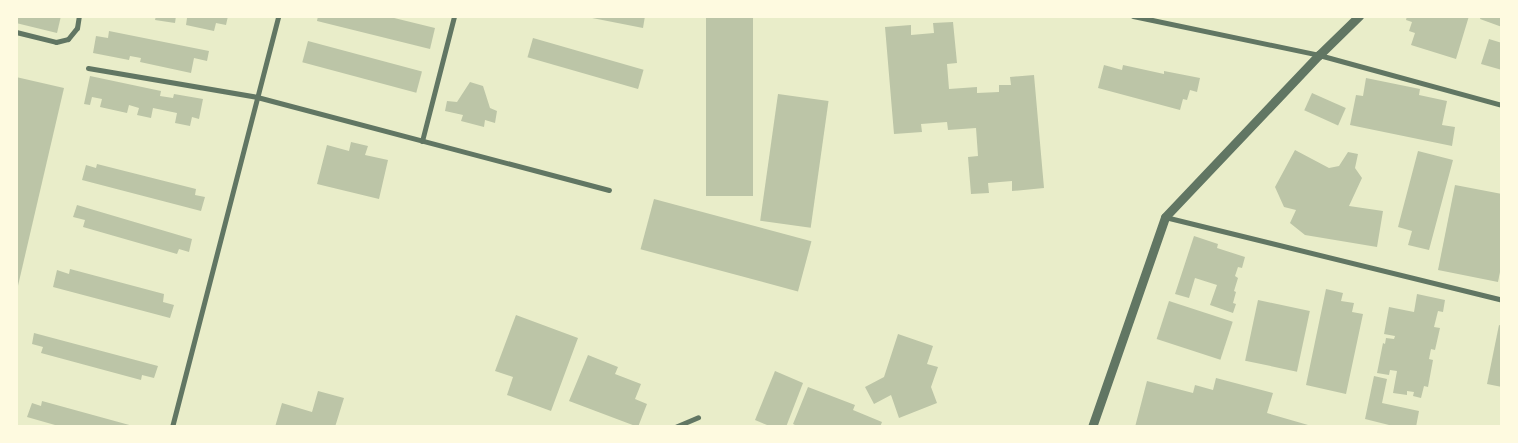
<!DOCTYPE html>
<style>
body{margin:0}
#map{position:relative;width:1518px;height:443px;overflow:hidden;background:#e9edc9;font-family:"Archivo Narrow",sans-serif}
div>[style]{position:absolute}
.building>*{inset:0;background:#bcc5a7;transform-origin:0 0}
.minor>*{height:5px;margin:-2.5px;padding:0 2.5px;transform-origin:2.5px;border-radius:2.5px;background:#617663}
.tertiary>*{height:9px;margin:-4.5px;padding:0 4.5px;transform-origin:4.5px;border-radius:4.5px;background:#617663}
span{translate:-50% -50%;white-space:nowrap;text-align:center;line-height:1.15;-webkit-text-stroke:4px #fefae0;paint-order:stroke}
.frame{position:absolute;inset:0;border:18px solid #fefae0;pointer-events:none}
</style>
<div id="map">
<div class="building">
<div style="clip-path:polygon(16px 16px,61px 16px,57px 33px,16px 23px)"></div>
<div style="clip-path:polygon(156px 16px,176px 16px,175px 23px,155px 20px)"></div>
<div style="clip-path:polygon(182px 16px,228px 16px,226px 25px,216px 23px,214px 31px,186px 25px,187px 18px)"></div>
<div style="clip-path:polygon(318px 16px,386px 16px,435px 28px,430px 49px,317px 21px)"></div>
<div style="clip-path:polygon(582px 16px,645px 16px,643px 28px)"></div>
<div style="left:706px;top:16px;width:47px;height:180px"></div>
<div style="clip-path:polygon(1407px 16px,1469px 16px,1456px 59px,1411px 45px,1415px 33px,1409px 31px,1412px 22px,1406px 20px)"></div>
<div style="clip-path:polygon(1481px 16px,1502px 16px,1502px 27px,1480px 19px)"></div>
<div style="clip-path:polygon(953px 22px,957px 63px,947px 64px,949px 89px,977px 87px,977px 93px,999px 92px,999px 85px,1011px 85px,1010px 77px,1034px 75px,1044px 188px,1012px 191px,1012px 181px,988px 183px,989px 193px,971px 194px,968px 157px,978px 156px,976px 128px,948px 130px,947px 122px,921px 124px,922px 132px,894px 134px,885px 27px,911px 25px,911px 35px,934px 33px,933px 23px)"></div>
<div style="clip-path:polygon(109px 31px,209px 51px,207px 61px,194px 58px,191px 73px,140px 62px,141px 58px,130px 56px,129px 60px,93px 53px,96px 36px,108px 38px)"></div>
<div style="left:533px;top:38px;width:115px;height:20px;rotate:16deg"></div>
<div style="clip-path:polygon(1489px 39px,1502px 43px,1502px 70px,1481px 64px)"></div>
<div style="left:308px;top:41px;width:118px;height:22px;rotate:15deg"></div>
<div style="clip-path:polygon(1104px 65px,1122px 70px,1123px 65px,1164px 74px,1164px 71px,1200px 78px,1197px 92px,1190px 90px,1187px 100px,1183px 99px,1180px 110px,1098px 88px)"></div>
<div style="clip-path:polygon(90px 76px,161px 91px,160px 96px,173px 98px,174px 94px,203px 99px,199px 119px,192px 117px,190px 126px,175px 123px,177px 113px,153px 108px,151px 118px,137px 115px,139px 108px,129px 105px,127px 113px,100px 107px,102px 99px,92px 97px,90px 105px,84px 104px)"></div>
<div style="clip-path:polygon(16px 77px,64px 88px,17px 290px,16px 290px)"></div>
<div style="clip-path:polygon(1366px 78px,1420px 89px,1419px 95px,1447px 101px,1442px 125px,1455px 127px,1452px 146px,1350px 125px,1356px 95px,1363px 96px)"></div>
<div style="clip-path:polygon(470px 82px,483px 86px,490px 108px,497px 111px,495px 123px,485px 120px,484px 127px,461px 121px,463px 115px,445px 111px,447px 101px,457px 102px)"></div>
<div style="left:1312px;top:93px;width:37px;height:19px;rotate:24deg"></div>
<div style="left:778px;top:94px;width:51px;height:128px;rotate:8deg"></div>
<div style="clip-path:polygon(351px 142px,368px 146px,365px 155px,388px 160px,379px 199px,317px 184px,327px 145px,349px 151px)"></div>
<div style="clip-path:polygon(1295px 150px,1329px 168px,1339px 166px,1348px 152px,1358px 154px,1355px 168px,1362px 178px,1349px 206px,1383px 211px,1377px 247px,1305px 235px,1290px 223px,1296px 210px,1284px 207px,1275px 187px)"></div>
<div style="clip-path:polygon(1418px 151px,1453px 160px,1429px 250px,1408px 245px,1412px 231px,1398px 227px)"></div>
<div style="clip-path:polygon(97px 164px,196px 189px,195px 195px,205px 197px,201px 211px,82px 180px,86px 165px,96px 168px)"></div>
<div style="clip-path:polygon(1455px 185px,1502px 194px,1502px 262px,1498px 282px,1438px 270px)"></div>
<div style="left:654px;top:199px;width:163px;height:52px;rotate:15deg"></div>
<div style="clip-path:polygon(77px 205px,192px 239px,189px 252px,179px 249px,177px 254px,83px 227px,85px 220px,73px 217px)"></div>
<div style="clip-path:polygon(1194px 236px,1218px 244px,1217px 248px,1245px 257px,1242px 268px,1238px 267px,1235px 276px,1238px 278px,1234px 291px,1236px 292px,1233px 303px,1236px 304px,1233px 313px,1210px 305px,1217px 285px,1195px 278px,1189px 298px,1175px 294px)"></div>
<div style="clip-path:polygon(70px 269px,164px 294px,163px 302px,174px 305px,170px 318px,53px 287px,57px 270px,69px 274px)"></div>
<div style="clip-path:polygon(1326px 289px,1343px 293px,1341px 301px,1354px 303px,1352px 312px,1363px 314px,1346px 394px,1306px 385px)"></div>
<div style="clip-path:polygon(1417px 294px,1445px 300px,1443px 312px,1438px 311px,1434px 327px,1440px 328px,1435px 350px,1431px 349px,1429px 359px,1433px 360px,1428px 387px,1424px 386px,1421px 398px,1413px 396px,1414px 392px,1407px 391px,1407px 395px,1393px 393px,1397px 371px,1390px 370px,1389px 375px,1377px 373px,1383px 343px,1385px 344px,1386px 338px,1394px 339px,1395px 336px,1384px 334px,1389px 307px,1414px 312px)"></div>
<div style="left:1258px;top:300px;width:53px;height:62px;rotate:12deg"></div>
<div style="left:1169px;top:301px;width:67px;height:40px;rotate:18deg"></div>
<div style="clip-path:polygon(516px 315px,578px 338px,551px 411px,507px 395px,513px 377px,495px 371px)"></div>
<div style="clip-path:polygon(1499px 325px,1502px 326px,1502px 387px,1487px 384px)"></div>
<div style="clip-path:polygon(34px 333px,158px 366px,154px 378px,142px 375px,141px 380px,41px 353px,43px 347px,32px 344px)"></div>
<div style="clip-path:polygon(898px 334px,933px 346px,927px 364px,938px 367px,931px 387px,937px 403px,899px 418px,891px 395px,874px 404px,865px 387px,884px 377px)"></div>
<div style="clip-path:polygon(588px 355px,618px 367px,615px 374px,641px 384px,635px 399px,647px 404px,638px 427px,569px 401px)"></div>
<div style="clip-path:polygon(775px 371px,803px 383px,786px 427px,772px 427px,755px 420px)"></div>
<div style="clip-path:polygon(1374px 376px,1387px 379px,1382px 403px,1419px 411px,1416px 427px,1397px 427px,1365px 419px)"></div>
<div style="clip-path:polygon(1216px 378px,1273px 393px,1267px 413px,1315px 427px,1135px 427px,1147px 381px,1193px 393px,1195px 385px,1213px 390px)"></div>
<div style="clip-path:polygon(808px 387px,855px 405px,853px 410px,882px 422px,880px 427px,799px 427px,793px 424px)"></div>
<div style="clip-path:polygon(318px 391px,344px 398px,335px 427px,275px 427px,282px 403px,312px 412px)"></div>
<div style="clip-path:polygon(42px 401px,133px 426px,133px 427px,62px 427px,27px 417px,32px 403px,41px 406px)"></div>
</div>
<div class="minor">
<div style="left:1133px;top:16px;width:190px;rotate:11.8deg"></div>
<div style="left:1319px;top:55px;width:190px;rotate:15.3deg"></div>
<div style="left:16px;top:32px;width:41px;rotate:14deg"></div>
<div style="left:56px;top:42px;width:12px;rotate:-14deg"></div>
<div style="left:68px;top:39px;width:14px;rotate:-51deg"></div>
<div style="left:77px;top:28px;width:12px;rotate:-81deg"></div>
<div style="left:88px;top:68px;width:171px;rotate:9.7deg"></div>
<div style="left:257px;top:97px;width:364px;rotate:14.8deg"></div>
<div style="left:422px;top:141px;width:129px;rotate:-75.6deg"></div>
<div style="left:1165px;top:217px;width:347px;rotate:13.8deg"></div>
<div style="left:172px;top:427px;width:424px;rotate:-75.5deg"></div>
<div style="left:675px;top:427px;width:25px;rotate:-23deg"></div>
</div>
<div class="tertiary">
<div style="left:1092px;top:427px;width:222px;rotate:-70.8deg"></div>
<div style="left:1165px;top:217px;width:224px;rotate:-46.5deg"></div>
<div style="left:1319px;top:55px;width:56px;rotate:-44.3deg"></div>
</div>
<div class="frame"></div>
</div>
